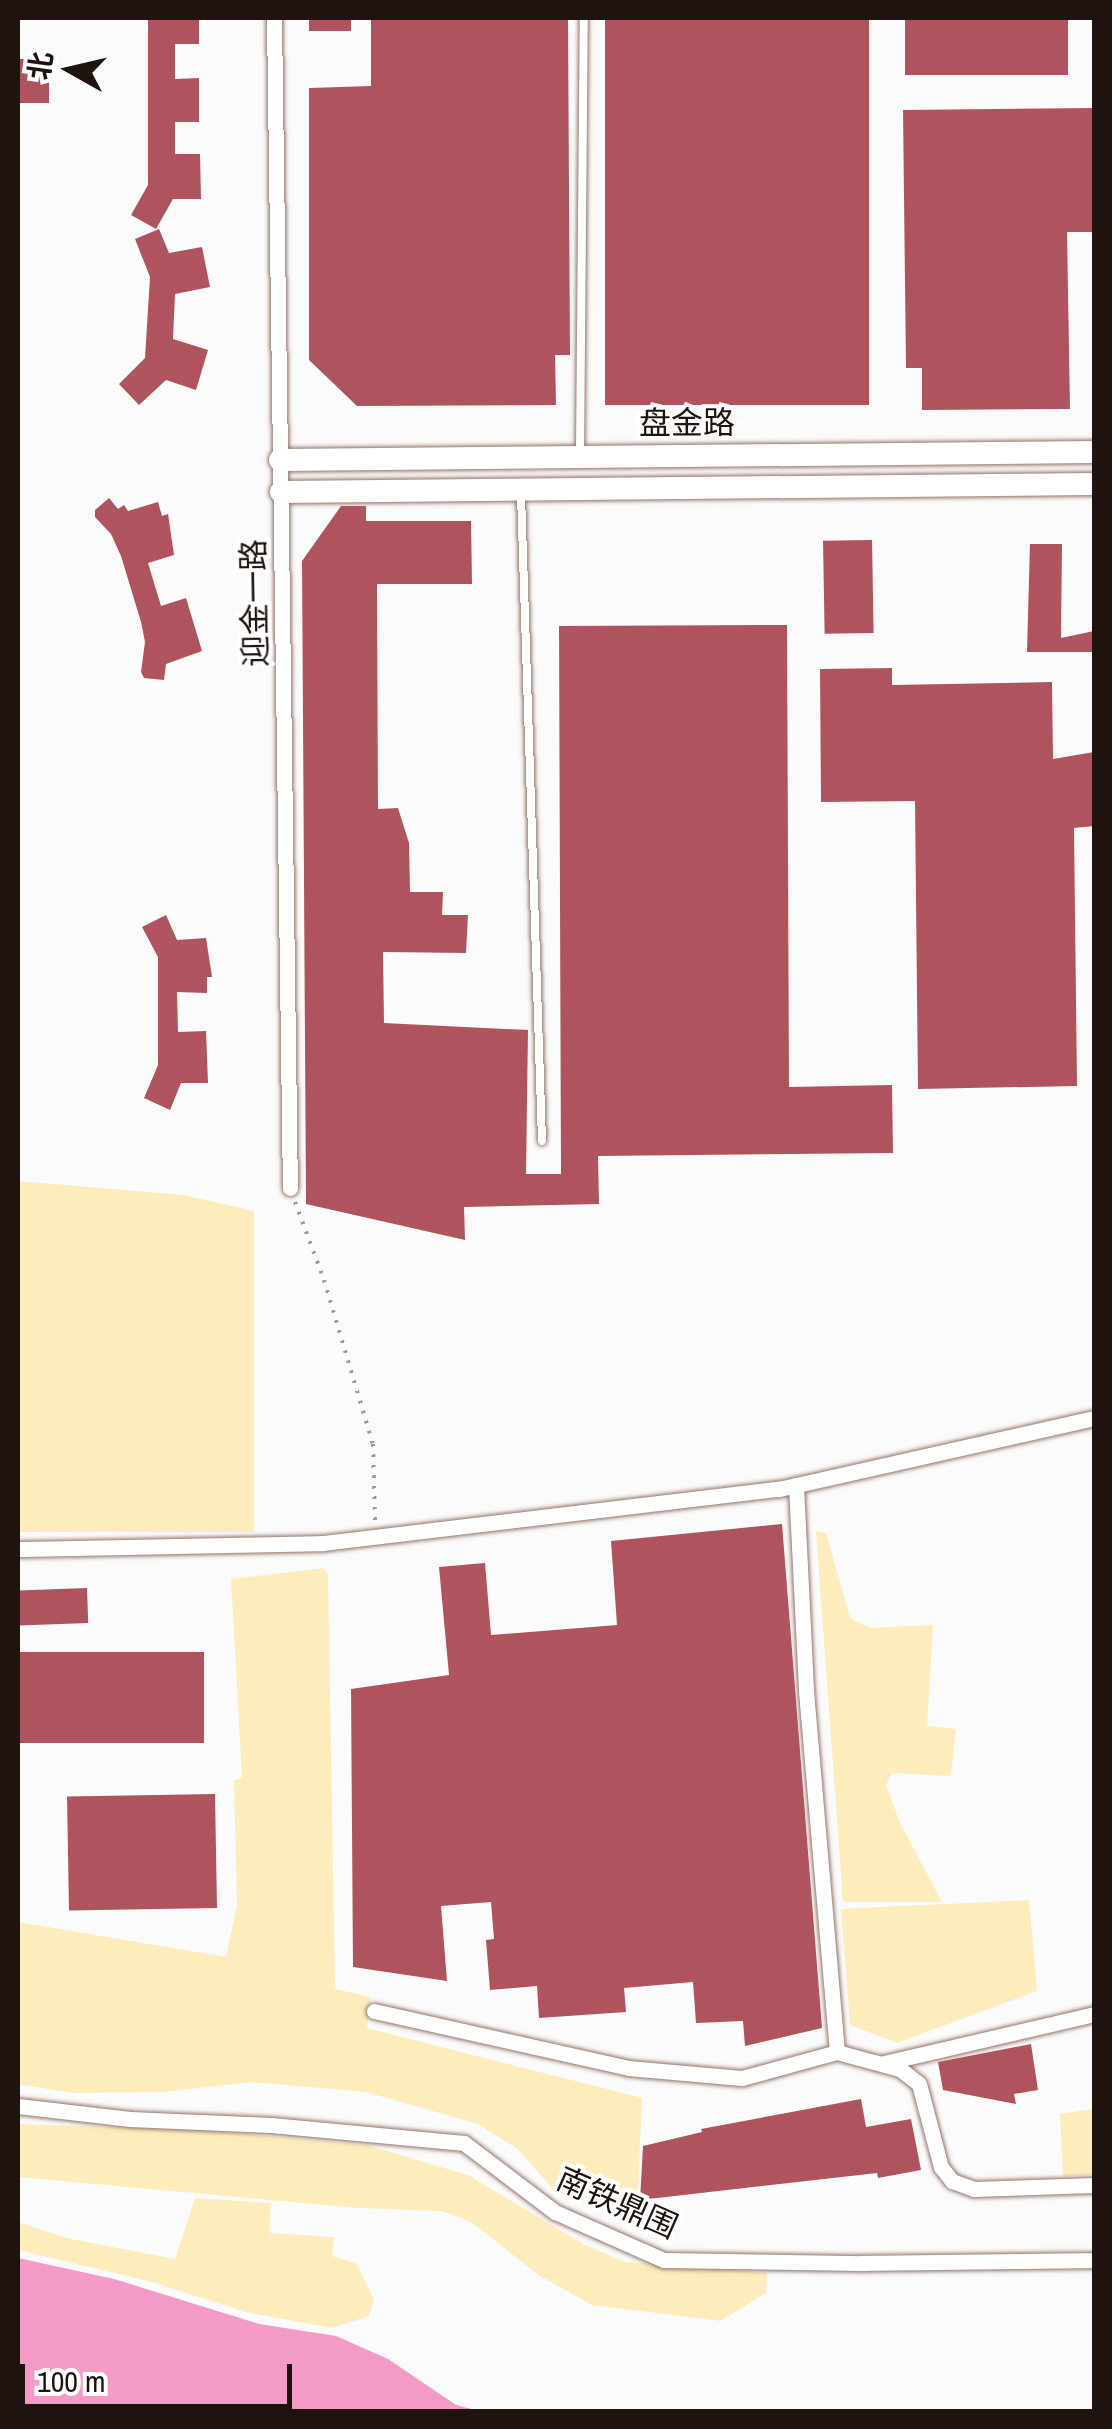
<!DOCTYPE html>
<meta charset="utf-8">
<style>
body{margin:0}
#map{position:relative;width:1112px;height:2429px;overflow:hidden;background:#fbfbfb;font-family:"Archivo Narrow","Noto Sans SC",sans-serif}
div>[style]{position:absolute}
.green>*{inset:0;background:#fdedbc}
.water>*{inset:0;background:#f39ac6}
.building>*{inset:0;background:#af545e;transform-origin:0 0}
.path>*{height:4px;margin-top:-2px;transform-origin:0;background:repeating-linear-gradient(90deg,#9e9997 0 2.5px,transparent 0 10.5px)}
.roads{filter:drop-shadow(0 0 2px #937468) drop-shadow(0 0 2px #937468)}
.lane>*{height:8px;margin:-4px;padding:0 4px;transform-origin:4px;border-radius:4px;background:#fff}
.street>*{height:15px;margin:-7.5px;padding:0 7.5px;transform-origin:7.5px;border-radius:7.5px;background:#fff}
.secondary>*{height:22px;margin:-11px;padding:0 11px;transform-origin:11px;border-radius:11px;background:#fff}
span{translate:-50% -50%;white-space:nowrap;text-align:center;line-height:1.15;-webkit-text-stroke:8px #fff;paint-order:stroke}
.street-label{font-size:32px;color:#1f130f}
.frame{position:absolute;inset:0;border:20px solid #1f130f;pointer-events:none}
.north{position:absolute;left:20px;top:20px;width:100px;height:100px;-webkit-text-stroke:8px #fff;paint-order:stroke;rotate:278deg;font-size:28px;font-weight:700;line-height:40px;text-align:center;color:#1f130f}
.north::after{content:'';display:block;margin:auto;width:35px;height:45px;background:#1f130f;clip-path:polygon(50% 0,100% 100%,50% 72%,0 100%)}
.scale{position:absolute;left:20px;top:2364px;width:272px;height:45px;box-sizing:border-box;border:5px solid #1f130f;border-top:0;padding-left:12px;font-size:30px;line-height:35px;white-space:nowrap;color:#1f130f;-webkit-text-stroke:8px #fff;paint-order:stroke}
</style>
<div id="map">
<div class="green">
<div style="clip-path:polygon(18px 1181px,183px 1195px,254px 1211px,254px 1532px,18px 1532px)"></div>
<div style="clip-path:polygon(816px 1531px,826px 1533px,850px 1618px,870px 1628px,933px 1625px,927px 1726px,956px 1729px,951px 1776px,892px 1773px,886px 1785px,900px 1823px,942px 1902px,843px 1902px)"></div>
<div style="clip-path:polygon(323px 1568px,328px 1574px,335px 1989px,371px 1997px,367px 2028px,642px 2098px,637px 2208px,610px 2211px,558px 2195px,519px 2150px,478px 2124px,366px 2092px,251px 2082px,164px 2092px,72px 2093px,18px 2084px,18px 1922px,226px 1957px,237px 1905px,234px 1780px,242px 1778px,231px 1579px)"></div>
<div style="clip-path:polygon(1029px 1900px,1037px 1991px,897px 2043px,850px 2025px,841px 1909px)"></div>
<div style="clip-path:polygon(1094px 2109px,1094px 2174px,1063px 2176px,1060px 2114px)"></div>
<div style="clip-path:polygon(18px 2124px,201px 2130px,367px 2145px,468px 2175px,585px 2245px,625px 2262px,767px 2273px,766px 2293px,720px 2321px,592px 2305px,540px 2276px,471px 2222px,442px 2211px,358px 2208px,18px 2177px)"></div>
<div style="clip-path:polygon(195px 2198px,271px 2203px,269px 2233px,334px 2237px,332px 2256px,357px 2264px,374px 2300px,369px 2316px,332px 2328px,245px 2312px,152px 2282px,18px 2250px,18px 2222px,66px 2238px,175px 2259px)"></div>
</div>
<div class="water">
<div style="clip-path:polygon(18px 2258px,114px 2279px,259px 2324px,336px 2336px,388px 2359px,456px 2405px,479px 2411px,18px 2411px)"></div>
</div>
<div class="building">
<div style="clip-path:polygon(148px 18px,199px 18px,199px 44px,175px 44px,175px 79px,199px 78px,199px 122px,175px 122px,175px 154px,200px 154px,201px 199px,173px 199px,156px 229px,131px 215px,148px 185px)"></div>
<div style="left:309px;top:18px;width:42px;height:13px"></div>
<div style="clip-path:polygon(371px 18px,568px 18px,570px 355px,555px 355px,556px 405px,357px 406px,309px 360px,309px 88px,371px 86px)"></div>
<div style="left:605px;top:18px;width:264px;height:387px"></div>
<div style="left:905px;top:18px;width:163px;height:57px"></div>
<div style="left:18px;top:59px;width:31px;height:44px"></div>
<div style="clip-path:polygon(1094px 108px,1094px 232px,1067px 232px,1070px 409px,922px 410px,922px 368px,906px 368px,903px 110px)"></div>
<div style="clip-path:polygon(159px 229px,169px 253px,202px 247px,210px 287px,175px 294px,173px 339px,208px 350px,196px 390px,166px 380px,139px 405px,119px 384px,145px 358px,150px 277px,135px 239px)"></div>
<div style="clip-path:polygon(109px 498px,118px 509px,124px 505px,128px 511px,158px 502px,162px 516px,168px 514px,174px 555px,148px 563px,161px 606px,186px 598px,202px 651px,166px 664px,164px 680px,144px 678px,141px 672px,145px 642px,141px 622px,121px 556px,111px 534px,95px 517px,95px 510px)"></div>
<div style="clip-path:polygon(341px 506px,366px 506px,366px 521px,471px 521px,472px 584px,377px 584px,378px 809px,398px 808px,409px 843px,410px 892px,443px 892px,442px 915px,468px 915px,466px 953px,383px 952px,384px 1023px,528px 1030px,526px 1174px,561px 1174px,559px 626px,787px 625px,789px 1087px,892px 1085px,893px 1153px,598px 1156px,599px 1204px,464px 1207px,465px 1240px,306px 1204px,302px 561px)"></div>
<div style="left:872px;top:540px;width:93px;height:49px;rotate:89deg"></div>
<div style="clip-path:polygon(1030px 544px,1062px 544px,1061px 638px,1094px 631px,1094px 652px,1027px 652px)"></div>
<div style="clip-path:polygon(892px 668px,892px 685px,1052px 682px,1053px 759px,1094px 752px,1094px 826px,1074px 828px,1077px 1086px,918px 1089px,915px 801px,821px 802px,820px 669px)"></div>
<div style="clip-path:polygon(166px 915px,177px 940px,206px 938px,212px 977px,207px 977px,207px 993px,177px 992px,178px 1032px,206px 1031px,208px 1083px,181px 1083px,170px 1110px,144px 1098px,158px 1065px,158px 957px,142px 927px)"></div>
<div style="clip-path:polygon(782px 1524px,822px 2028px,745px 2046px,743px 2021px,696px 2023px,693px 1982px,624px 1988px,626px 2012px,539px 2018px,537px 1986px,490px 1990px,486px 1940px,494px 1939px,491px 1902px,441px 1906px,447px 1981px,353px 1967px,351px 1689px,449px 1675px,439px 1567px,485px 1563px,491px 1635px,617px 1625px,611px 1541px)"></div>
<div style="left:87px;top:1588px;width:35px;height:69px;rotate:88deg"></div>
<div style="left:204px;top:1652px;width:91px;height:185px;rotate:90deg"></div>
<div style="left:215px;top:1794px;width:114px;height:148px;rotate:89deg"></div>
<div style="clip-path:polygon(1031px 2044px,1038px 2090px,1014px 2094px,1016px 2104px,943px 2090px,938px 2062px)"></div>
<div style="clip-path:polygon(861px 2099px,866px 2127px,911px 2119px,921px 2170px,878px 2178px,877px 2173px,640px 2200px,643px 2146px,702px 2132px,701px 2129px)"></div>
</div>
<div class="path">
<div style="left:295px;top:1202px;width:83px;rotate:69.6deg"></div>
<div style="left:324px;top:1280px;width:171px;rotate:73.4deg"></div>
<div style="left:373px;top:1444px;width:76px;rotate:88.5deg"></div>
</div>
<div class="roads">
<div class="lane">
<div style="left:580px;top:452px;width:434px;rotate:-89.5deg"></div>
<div style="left:521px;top:494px;width:647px;rotate:88.14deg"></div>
</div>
<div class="street">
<div style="left:274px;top:18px;width:1170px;rotate:89.22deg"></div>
<div style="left:796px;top:1485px;width:206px;rotate:87.2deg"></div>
<div style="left:806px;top:1691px;width:362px;rotate:85.1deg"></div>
<div style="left:18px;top:1549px;width:305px;rotate:-1.1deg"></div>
<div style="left:323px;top:1543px;width:459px;rotate:-6.8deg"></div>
<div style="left:779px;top:1489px;width:323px;rotate:-12.7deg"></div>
<div style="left:374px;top:2011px;width:260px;rotate:12.6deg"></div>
<div style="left:628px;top:2068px;width:114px;rotate:5deg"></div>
<div style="left:742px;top:2078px;width:98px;rotate:-15.3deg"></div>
<div style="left:837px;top:2052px;width:65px;rotate:15.1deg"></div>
<div style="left:900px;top:2069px;width:24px;rotate:38deg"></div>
<div style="left:919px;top:2084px;width:86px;rotate:75.2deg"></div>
<div style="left:941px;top:2167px;width:18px;rotate:52deg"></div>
<div style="left:952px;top:2181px;width:23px;rotate:20deg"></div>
<div style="left:974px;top:2189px;width:120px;rotate:-1.9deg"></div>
<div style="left:884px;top:2063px;width:216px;rotate:-13.1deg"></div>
<div style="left:18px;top:2106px;width:113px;rotate:6.6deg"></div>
<div style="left:130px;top:2119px;width:141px;rotate:2.4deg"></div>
<div style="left:271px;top:2125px;width:194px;rotate:5.3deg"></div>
<div style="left:464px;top:2143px;width:114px;rotate:37.2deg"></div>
<div style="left:555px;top:2212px;width:119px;rotate:23.8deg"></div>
<div style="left:664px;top:2260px;width:199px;rotate:0.9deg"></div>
<div style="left:863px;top:2263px;width:231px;rotate:-0.7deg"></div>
</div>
<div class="secondary">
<div style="left:280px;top:460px;width:814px;rotate:-0.56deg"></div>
<div style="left:281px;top:492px;width:813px;rotate:-0.56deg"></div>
</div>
</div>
<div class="street-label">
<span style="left:687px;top:423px">盘金路</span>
<span style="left:255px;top:603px;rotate:-91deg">迎金一路</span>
<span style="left:617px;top:2203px;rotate:24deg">南铁鼎围</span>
</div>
<div class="frame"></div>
<div class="north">北</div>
<div class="scale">100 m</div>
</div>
